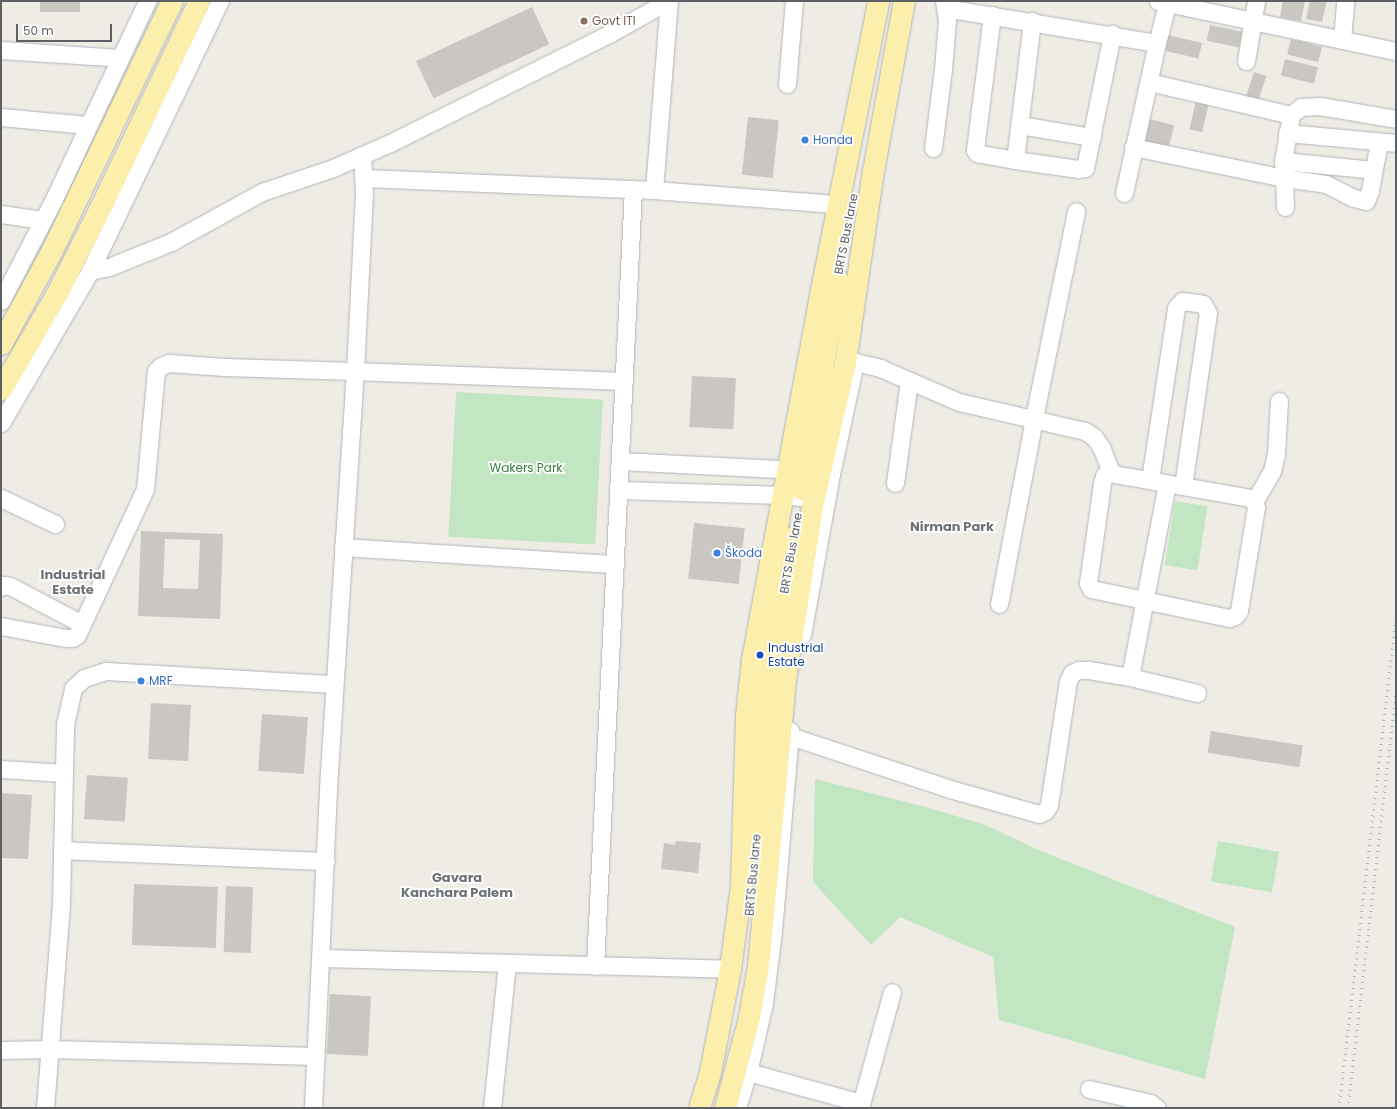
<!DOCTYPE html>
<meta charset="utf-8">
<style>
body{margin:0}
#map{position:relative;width:1397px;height:1109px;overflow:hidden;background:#eeece5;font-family:Poppins,sans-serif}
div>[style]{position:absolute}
.green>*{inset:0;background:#c2e5c2;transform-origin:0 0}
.building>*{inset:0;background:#cac7c2;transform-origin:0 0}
.roads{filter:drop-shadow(0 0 1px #b2b5b9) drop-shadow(0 0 1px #b2b5b9)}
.minor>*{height:17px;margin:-8.5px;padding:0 8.5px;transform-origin:8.5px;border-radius:8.5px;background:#fff}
.major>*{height:21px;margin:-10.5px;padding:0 10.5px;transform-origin:10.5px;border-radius:10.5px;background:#fcefac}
.rail>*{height:3px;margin-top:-1.5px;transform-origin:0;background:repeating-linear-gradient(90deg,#b3b4b5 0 1px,transparent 0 6px)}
.dots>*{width:11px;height:11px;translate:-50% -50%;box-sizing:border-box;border:2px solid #fff;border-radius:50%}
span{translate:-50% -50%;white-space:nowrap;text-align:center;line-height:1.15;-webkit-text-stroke:3.5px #fff;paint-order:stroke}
.education-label{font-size:12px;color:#785e54}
.left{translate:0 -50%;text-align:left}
.shop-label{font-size:12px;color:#366cbe}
.street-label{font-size:12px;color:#5c6065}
.park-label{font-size:12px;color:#37813b}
.transit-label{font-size:12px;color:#164399}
.neighbourhood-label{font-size:13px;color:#6d7277;font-weight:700}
.frame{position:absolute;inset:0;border:2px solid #5c6065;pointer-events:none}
.scale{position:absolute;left:16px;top:24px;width:96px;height:18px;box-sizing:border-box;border:2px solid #5c6065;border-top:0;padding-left:5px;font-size:12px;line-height:14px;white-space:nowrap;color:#5c6065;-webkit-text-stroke:3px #fff;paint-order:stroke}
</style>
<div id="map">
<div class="green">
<div style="left:456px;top:392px;width:147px;height:145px;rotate:3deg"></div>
<div style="left:1175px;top:501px;width:33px;height:65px;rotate:9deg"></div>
<div style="clip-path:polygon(815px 779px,922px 806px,983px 824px,1043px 852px,1235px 927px,1205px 1079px,999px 1020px,993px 957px,900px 917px,871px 945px,813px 882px)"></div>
<div style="left:1218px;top:841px;width:62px;height:41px;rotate:10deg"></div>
</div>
<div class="building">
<div style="left:40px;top:1px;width:40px;height:11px"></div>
<div style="clip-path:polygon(1283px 1px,1305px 1px,1301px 21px,1280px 17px)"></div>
<div style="clip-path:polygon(1310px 1px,1327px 1px,1322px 22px,1306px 19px)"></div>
<div style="left:532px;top:7px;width:41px;height:128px;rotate:65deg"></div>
<div style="left:1210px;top:25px;width:33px;height:16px;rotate:12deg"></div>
<div style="left:1163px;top:34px;width:40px;height:16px;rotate:13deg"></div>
<div style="left:1291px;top:39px;width:32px;height:16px;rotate:14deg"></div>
<div style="left:1285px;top:59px;width:34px;height:17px;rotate:14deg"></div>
<div style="left:1254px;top:72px;width:13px;height:29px;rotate:18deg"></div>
<div style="left:1196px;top:101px;width:13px;height:29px;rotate:13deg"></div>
<div style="left:748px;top:117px;width:31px;height:58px;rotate:6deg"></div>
<div style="left:1145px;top:118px;width:30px;height:25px;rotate:14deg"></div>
<div style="left:692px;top:376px;width:44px;height:51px;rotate:3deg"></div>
<div style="left:694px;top:523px;width:51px;height:56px;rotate:6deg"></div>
<div style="clip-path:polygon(evenodd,141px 531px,223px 534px,220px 619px,138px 616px,141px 531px,165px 539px,200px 540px,198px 589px,163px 588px,165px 539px)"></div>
<div style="left:151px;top:703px;width:40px;height:56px;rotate:3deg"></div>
<div style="left:262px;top:714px;width:46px;height:57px;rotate:4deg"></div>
<div style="left:1211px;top:731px;width:93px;height:22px;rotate:9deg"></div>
<div style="left:87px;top:775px;width:41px;height:44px;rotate:4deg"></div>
<div style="clip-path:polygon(1px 793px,32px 795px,28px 859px,1px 858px)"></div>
<div style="clip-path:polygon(676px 841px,701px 843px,698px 873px,661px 869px,664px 843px,675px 845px)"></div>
<div style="left:134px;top:884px;width:84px;height:61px;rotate:2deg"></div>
<div style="left:226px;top:886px;width:27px;height:66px;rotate:2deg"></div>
<div style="left:330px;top:994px;width:41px;height:60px;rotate:3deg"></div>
</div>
<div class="roads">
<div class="minor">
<div style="left:1158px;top:1px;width:243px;rotate:11.9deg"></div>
<div style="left:945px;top:8px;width:215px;rotate:9.4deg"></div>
<div style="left:992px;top:15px;width:136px;rotate:97.2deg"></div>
<div style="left:975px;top:150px;width:4px;rotate:56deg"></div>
<div style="left:977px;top:153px;width:4px;rotate:14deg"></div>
<div style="left:981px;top:154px;width:35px;rotate:10deg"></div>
<div style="left:1015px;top:160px;width:64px;rotate:8.1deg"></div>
<div style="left:1078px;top:169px;width:7px;rotate:-8deg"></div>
<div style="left:1085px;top:168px;width:137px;rotate:-78.6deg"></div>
<div style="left:1342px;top:39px;width:38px;rotate:-85deg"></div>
<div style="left:1px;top:50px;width:119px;rotate:3.8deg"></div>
<div style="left:1246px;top:61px;width:61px;rotate:-80.5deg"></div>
<div style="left:1149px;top:82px;width:146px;rotate:13.1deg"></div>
<div style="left:787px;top:84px;width:83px;rotate:-85.2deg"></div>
<div style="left:1px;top:117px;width:87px;rotate:5.3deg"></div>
<div style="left:1020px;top:125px;width:73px;rotate:9.5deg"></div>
<div style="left:1287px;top:133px;width:109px;rotate:5.2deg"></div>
<div style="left:1133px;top:147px;width:154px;rotate:11.6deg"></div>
<div style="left:1284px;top:178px;width:17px;rotate:-93deg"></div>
<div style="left:1283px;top:161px;width:47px;rotate:-80.1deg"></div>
<div style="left:1291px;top:115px;width:13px;rotate:-39deg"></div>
<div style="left:1301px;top:107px;width:19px;rotate:-3deg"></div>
<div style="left:1320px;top:106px;width:77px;rotate:9.7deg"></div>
<div style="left:933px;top:148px;width:80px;rotate:-82.8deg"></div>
<div style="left:943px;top:69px;width:49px;rotate:-85.3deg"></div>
<div style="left:947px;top:20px;width:19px;rotate:-99deg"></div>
<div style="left:1015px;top:160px;width:140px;rotate:-83deg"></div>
<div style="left:1283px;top:161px;width:91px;rotate:5.6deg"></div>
<div style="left:365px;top:178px;width:289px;rotate:2.4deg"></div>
<div style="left:654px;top:190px;width:185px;rotate:4.4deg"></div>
<div style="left:654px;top:190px;width:190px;rotate:-85.5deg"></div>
<div style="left:1124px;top:193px;width:154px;rotate:-77.6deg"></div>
<div style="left:1157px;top:43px;width:43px;rotate:-75.3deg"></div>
<div style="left:1285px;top:207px;width:29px;rotate:-92deg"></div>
<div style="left:1284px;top:178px;width:42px;rotate:8.1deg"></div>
<div style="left:1326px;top:184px;width:31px;rotate:27deg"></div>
<div style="left:1354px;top:198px;width:12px;rotate:14deg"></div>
<div style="left:1366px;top:201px;width:12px;rotate:-70deg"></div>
<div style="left:1370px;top:190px;width:49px;rotate:-79.4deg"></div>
<div style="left:1px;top:214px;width:41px;rotate:8.3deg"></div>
<div style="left:90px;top:271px;width:19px;rotate:-12deg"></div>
<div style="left:109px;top:267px;width:67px;rotate:-22deg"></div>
<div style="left:171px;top:242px;width:104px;rotate:-28.8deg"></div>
<div style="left:262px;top:192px;width:75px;rotate:-18.7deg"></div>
<div style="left:333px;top:168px;width:62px;rotate:-23.7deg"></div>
<div style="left:390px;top:143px;width:245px;rotate:-26.5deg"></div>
<div style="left:609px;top:34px;width:68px;rotate:-29.2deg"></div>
<div style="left:1px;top:301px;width:115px;rotate:-62.5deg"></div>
<div style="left:54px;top:199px;width:219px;rotate:-64.8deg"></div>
<div style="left:1px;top:423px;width:176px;rotate:-59.6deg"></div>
<div style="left:90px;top:271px;width:300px;rotate:-64.3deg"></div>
<div style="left:620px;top:461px;width:179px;rotate:2.9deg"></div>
<div style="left:1150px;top:480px;width:174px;rotate:-81.4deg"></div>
<div style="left:1176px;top:308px;width:9px;rotate:-49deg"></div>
<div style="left:1182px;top:301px;width:16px;rotate:7deg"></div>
<div style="left:1198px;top:303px;width:5px;rotate:11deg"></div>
<div style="left:1203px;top:304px;width:10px;rotate:61deg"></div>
<div style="left:1208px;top:313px;width:175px;rotate:98.2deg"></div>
<div style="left:895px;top:483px;width:103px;rotate:-82.2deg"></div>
<div style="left:618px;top:490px;width:165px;rotate:1.7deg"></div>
<div style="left:783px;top:495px;width:34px;rotate:7deg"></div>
<div style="left:1px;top:498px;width:60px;rotate:25.7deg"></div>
<div style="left:1254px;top:502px;width:36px;rotate:-60deg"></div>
<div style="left:1272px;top:471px;width:17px;rotate:-77deg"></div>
<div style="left:1276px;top:454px;width:53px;rotate:-86.8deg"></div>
<div style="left:343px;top:547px;width:273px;rotate:3.6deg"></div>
<div style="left:1px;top:587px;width:3px;rotate:-45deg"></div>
<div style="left:3px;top:585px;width:7px;rotate:8deg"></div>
<div style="left:10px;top:586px;width:81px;rotate:27.8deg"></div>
<div style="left:999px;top:604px;width:189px;rotate:-79.3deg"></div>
<div style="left:1034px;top:418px;width:211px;rotate:-78.5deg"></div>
<div style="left:1px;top:626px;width:66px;rotate:10.5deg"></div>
<div style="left:66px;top:638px;width:6px"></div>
<div style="left:72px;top:638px;width:6px;rotate:-31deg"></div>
<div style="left:77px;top:635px;width:161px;rotate:-65deg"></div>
<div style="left:145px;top:489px;width:119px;rotate:-84.7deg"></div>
<div style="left:156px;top:371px;width:7px;rotate:-45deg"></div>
<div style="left:161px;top:366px;width:9px;rotate:-21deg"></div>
<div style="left:169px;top:363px;width:55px;rotate:4.2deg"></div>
<div style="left:224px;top:367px;width:131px;rotate:1.7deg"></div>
<div style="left:355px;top:371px;width:179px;rotate:-87.1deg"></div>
<div style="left:364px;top:192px;width:37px;rotate:-93deg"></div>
<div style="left:802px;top:635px;width:164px;rotate:-79.8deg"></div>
<div style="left:831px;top:474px;width:115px;rotate:-77.9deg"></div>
<div style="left:855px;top:362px;width:26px;rotate:13deg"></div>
<div style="left:880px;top:368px;width:86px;rotate:23.3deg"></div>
<div style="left:959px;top:402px;width:129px;rotate:13deg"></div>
<div style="left:1085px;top:431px;width:11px;rotate:34deg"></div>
<div style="left:1094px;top:437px;width:14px;rotate:56deg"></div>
<div style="left:1102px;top:449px;width:22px;rotate:69deg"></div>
<div style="left:1110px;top:470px;width:6px;rotate:45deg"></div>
<div style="left:1114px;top:474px;width:138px;rotate:10deg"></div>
<div style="left:1250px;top:498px;width:6px;rotate:45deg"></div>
<div style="left:1254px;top:502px;width:5px;rotate:68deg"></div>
<div style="left:1256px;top:507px;width:105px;rotate:99.3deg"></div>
<div style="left:1239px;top:611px;width:6px;rotate:129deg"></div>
<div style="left:1235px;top:616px;width:6px;rotate:162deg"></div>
<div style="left:1229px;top:618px;width:141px;rotate:-168.1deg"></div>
<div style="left:1091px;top:589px;width:7px;rotate:-117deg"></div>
<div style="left:1088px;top:583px;width:101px;rotate:-82deg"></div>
<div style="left:1102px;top:483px;width:7px;rotate:-74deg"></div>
<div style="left:1104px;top:476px;width:8px;rotate:-45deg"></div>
<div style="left:1130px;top:677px;width:197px;rotate:-79.2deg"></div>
<div style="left:781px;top:733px;width:178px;rotate:18.3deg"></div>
<div style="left:950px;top:789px;width:92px;rotate:15.7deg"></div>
<div style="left:1039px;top:814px;width:7px;rotate:-27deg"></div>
<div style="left:1045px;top:811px;width:7px;rotate:-56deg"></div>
<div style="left:1049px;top:805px;width:125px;rotate:-81.3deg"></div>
<div style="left:1068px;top:681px;width:9px;rotate:-63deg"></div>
<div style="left:1072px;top:673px;width:8px;rotate:-23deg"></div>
<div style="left:1079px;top:670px;width:10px"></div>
<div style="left:1089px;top:670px;width:42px;rotate:9.7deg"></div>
<div style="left:1130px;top:677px;width:69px;rotate:13.4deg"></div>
<div style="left:1px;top:769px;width:63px;rotate:3.6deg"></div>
<div style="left:62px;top:850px;width:264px;rotate:2.4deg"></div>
<div style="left:322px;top:958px;width:408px;rotate:1.5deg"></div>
<div style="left:595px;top:966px;width:778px;rotate:-87.2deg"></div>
<div style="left:1px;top:1050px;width:49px;rotate:-1.2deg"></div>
<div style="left:50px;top:1049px;width:266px;rotate:1.5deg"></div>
<div style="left:748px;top:1072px;width:117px;rotate:15.3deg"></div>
<div style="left:1089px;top:1089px;width:63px;rotate:12.9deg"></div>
<div style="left:1150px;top:1103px;width:9px;rotate:36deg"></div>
<div style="left:45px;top:1108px;width:205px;rotate:-85.5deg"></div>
<div style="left:61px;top:904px;width:180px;rotate:-88.7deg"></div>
<div style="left:65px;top:724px;width:37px;rotate:-77deg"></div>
<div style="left:73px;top:688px;width:15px;rotate:-42deg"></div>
<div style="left:84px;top:678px;width:23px;rotate:-18deg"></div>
<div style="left:106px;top:671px;width:228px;rotate:3.3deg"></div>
<div style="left:313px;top:1108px;width:336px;rotate:-87.3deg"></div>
<div style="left:329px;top:772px;width:402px;rotate:-86.3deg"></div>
<div style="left:355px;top:371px;width:269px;rotate:2.1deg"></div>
<div style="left:492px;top:1108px;width:145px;rotate:-84.1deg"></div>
<div style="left:737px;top:1108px;width:38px;rotate:-73deg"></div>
<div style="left:748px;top:1072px;width:71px;rotate:-76.9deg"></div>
<div style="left:764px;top:1003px;width:73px;rotate:-82.9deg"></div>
<div style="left:773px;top:931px;width:201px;rotate:-85.1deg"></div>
<div style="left:860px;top:1108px;width:120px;rotate:-74.6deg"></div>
</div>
<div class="major">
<div style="left:1px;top:344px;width:107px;rotate:-61.5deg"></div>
<div style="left:52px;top:250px;width:276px;rotate:-64.3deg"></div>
<div style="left:1px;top:389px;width:109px;rotate:-59.7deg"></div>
<div style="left:56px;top:295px;width:102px;rotate:-63.2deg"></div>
<div style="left:102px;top:204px;width:225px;rotate:-64.5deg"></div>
<div style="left:802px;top:489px;width:213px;rotate:-80.5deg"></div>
<div style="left:756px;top:846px;width:72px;rotate:-86.8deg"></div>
<div style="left:760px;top:774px;width:117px;rotate:-84.1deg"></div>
<div style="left:772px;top:658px;width:123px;rotate:-80.2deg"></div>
<div style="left:699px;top:1108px;width:38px;rotate:-73deg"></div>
<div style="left:710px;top:1072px;width:105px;rotate:-79deg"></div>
<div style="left:730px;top:969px;width:85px;rotate:-82.5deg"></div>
<div style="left:741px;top:885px;width:169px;rotate:-88.3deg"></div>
<div style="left:746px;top:716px;width:57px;rotate:-84deg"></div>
<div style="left:752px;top:659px;width:365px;rotate:-79.4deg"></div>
<div style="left:819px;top:300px;width:305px;rotate:-78.8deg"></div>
<div style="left:725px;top:1108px;width:94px;rotate:-75.2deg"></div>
<div style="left:749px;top:1017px;width:52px;rotate:-80deg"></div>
<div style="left:758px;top:966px;width:287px;rotate:-84.6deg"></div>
<div style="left:785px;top:680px;width:176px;rotate:-81.2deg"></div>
<div style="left:812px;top:506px;width:148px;rotate:-77.1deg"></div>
<div style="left:845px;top:362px;width:193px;rotate:-81.7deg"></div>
<div style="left:873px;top:171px;width:173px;rotate:-79.7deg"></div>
</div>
</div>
<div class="rail">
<div style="left:1339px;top:1108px;width:498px;rotate:-83.4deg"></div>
<div style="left:1348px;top:1108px;width:419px;rotate:-83.4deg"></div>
</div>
<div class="dots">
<div style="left:584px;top:21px;background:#8d6e63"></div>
<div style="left:805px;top:140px;background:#3f7fe0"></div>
<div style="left:717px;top:553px;background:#3f7fe0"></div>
<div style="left:760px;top:655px;background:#1a4fb4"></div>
<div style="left:141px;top:681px;background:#3f7fe0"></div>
</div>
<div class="education-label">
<span class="left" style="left:592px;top:21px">Govt ITI</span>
</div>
<div class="shop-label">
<span class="left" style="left:813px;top:140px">Honda</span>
<span class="left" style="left:725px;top:553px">Škoda</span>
<span class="left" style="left:149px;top:681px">MRF</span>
</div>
<div class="street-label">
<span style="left:846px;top:234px;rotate:-79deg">BRTS Bus lane</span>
<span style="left:791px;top:553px;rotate:-80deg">BRTS Bus lane</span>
<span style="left:753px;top:875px;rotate:-85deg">BRTS Bus lane</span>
</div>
<div class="park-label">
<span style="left:526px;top:468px">Wakers Park</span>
</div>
<div class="transit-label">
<span class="left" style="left:768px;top:655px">Industrial<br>Estate</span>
</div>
<div class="neighbourhood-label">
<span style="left:952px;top:527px">Nirman Park</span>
<span style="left:73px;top:583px">Industrial<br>Estate</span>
<span style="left:457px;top:886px">Gavara<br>Kanchara Palem</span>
</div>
<div class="frame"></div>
<div class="scale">50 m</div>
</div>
